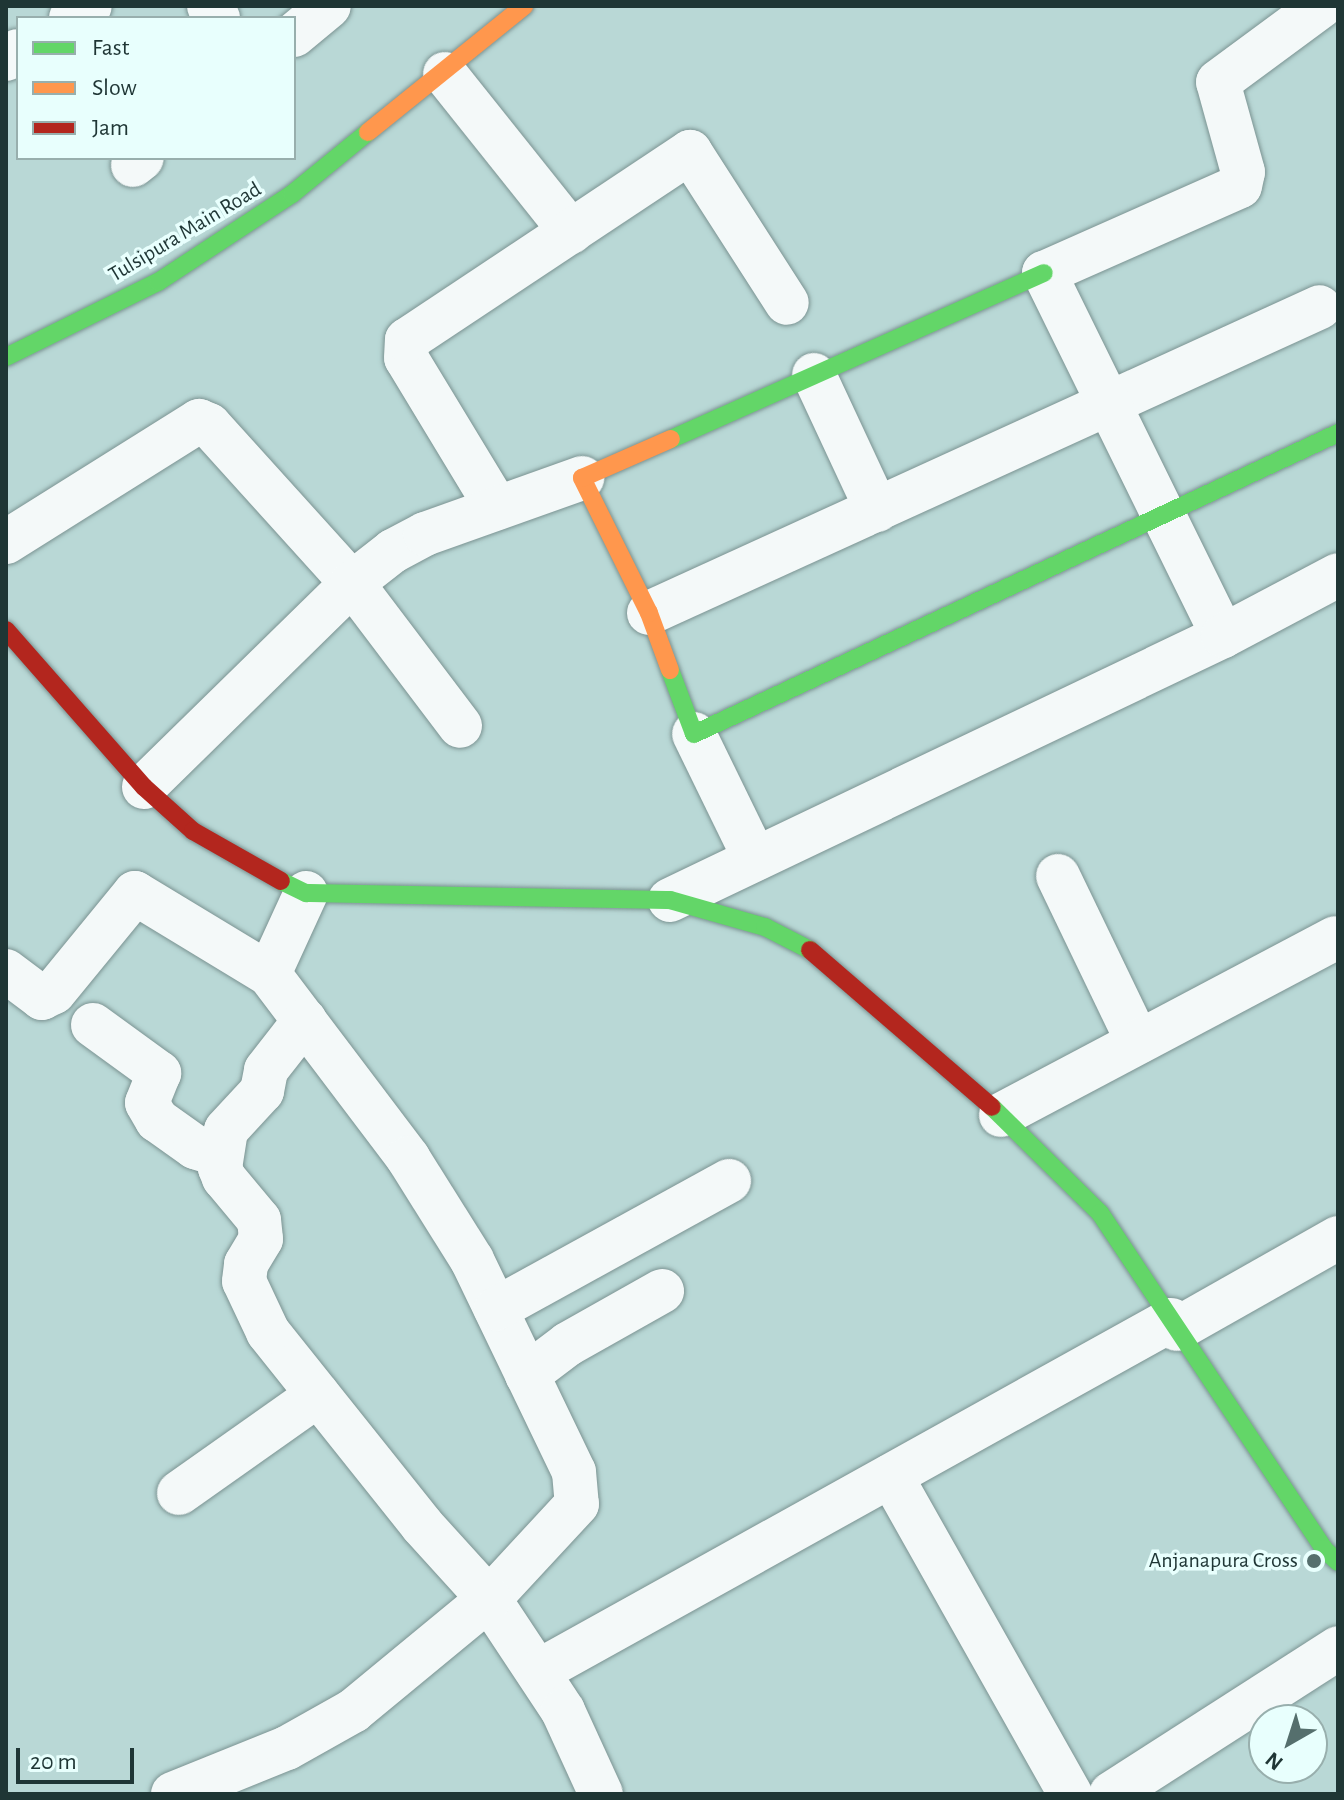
<!DOCTYPE html>
<style>
body{margin:0}
#map{position:relative;width:1344px;height:1800px;overflow:hidden;background:#b9d8d6;font-family:"Alegreya Sans",sans-serif}
div>[style]{position:absolute}
.roads{filter:drop-shadow(0 0 2px #7b9392) drop-shadow(0 0 2px #7b9392)}
.street>*{height:44px;margin:-22px;padding:0 22px;transform-origin:22px;border-radius:22px;background:#f4f9f9}
.fast>*{height:18px;margin:-9px;padding:0 9px;transform-origin:9px;border-radius:9px;background:#63d668}
.slow>*{height:18px;margin:-9px;padding:0 9px;transform-origin:9px;border-radius:9px;background:#ff974d}
.jam>*{height:18px;margin:-9px;padding:0 9px;transform-origin:9px;border-radius:9px;background:#b3261e}
.dots>*{width:22px;height:22px;translate:-50% -50%;box-sizing:border-box;border:4px solid #e8fffd;border-radius:50%}
span{translate:-50% -50%;white-space:nowrap;text-align:center;line-height:1.15;-webkit-text-stroke:7px #e8fffd;paint-order:stroke}
.street-label{font-size:22px;color:#1f3635}
.poi-label{font-size:22px;color:#1f3635}
.right{translate:-100% -50%;text-align:right}
.frame{position:absolute;inset:0;border:8px solid #1f3635;pointer-events:none}
.legend{position:absolute;left:16px;top:16px;width:280px;height:144px;box-sizing:border-box;background:#e8fffd;border:2px solid #98afad;margin:0;padding:10px 14px;list-style:none;font-size:24px;color:#1f3635}
.legend li{display:flex;align-items:center;gap:16px;height:40px}
.legend b{width:40px;border:2px solid #98afad}
.north{position:absolute;left:1248px;top:1704px;width:80px;height:80px;box-sizing:border-box;background:#e8fffd;border:2px solid #98afad;border-radius:50%;rotate:219deg;font-size:22px;font-weight:700;line-height:32px;text-align:center;color:#1f3635}
.north::after{content:'';display:block;margin:auto;width:28px;height:36px;background:#556f6d;clip-path:polygon(50% 0,100% 100%,50% 72%,0 100%)}
.scale{position:absolute;left:16px;top:1748px;width:118px;height:36px;box-sizing:border-box;border:4px solid #1f3635;border-top:0;padding-left:10px;font-size:24px;line-height:28px;white-space:nowrap;color:#1f3635;-webkit-text-stroke:6px #e8fffd;paint-order:stroke}
</style>
<div id="map">
<div class="roads">
<div class="street">
<div style="left:209px;top:6px;width:15px;rotate:53deg"></div>
<div style="left:71px;top:18px;width:22px;rotate:-32deg"></div>
<div style="left:294px;top:35px;width:45px;rotate:-39.6deg"></div>
<div style="left:6px;top:59px;width:14px;rotate:-34deg"></div>
<div style="left:445px;top:74px;width:202px;rotate:51.4deg"></div>
<div style="left:133px;top:165px;width:11px;rotate:-38deg"></div>
<div style="left:814px;top:375px;width:149px;rotate:65deg"></div>
<div style="left:497px;top:508px;width:175px;rotate:-121.2deg"></div>
<div style="left:406px;top:358px;width:18px;rotate:-87deg"></div>
<div style="left:407px;top:340px;width:340px;rotate:-33.6deg"></div>
<div style="left:690px;top:152px;width:179px;rotate:57.3deg"></div>
<div style="left:6px;top:542px;width:228px;rotate:-32.1deg"></div>
<div style="left:199px;top:421px;width:11px;rotate:22deg"></div>
<div style="left:209px;top:425px;width:213px;rotate:47.9deg"></div>
<div style="left:352px;top:583px;width:179px;rotate:52.9deg"></div>
<div style="left:649px;top:613px;width:737px;rotate:-24.51deg"></div>
<div style="left:1223px;top:636px;width:405px;rotate:-116.2deg"></div>
<div style="left:1044px;top:273px;width:214px;rotate:-23.9deg"></div>
<div style="left:1240px;top:186px;width:14px;rotate:-78deg"></div>
<div style="left:1243px;top:172px;width:93px;rotate:-105.5deg"></div>
<div style="left:1218px;top:82px;width:128px;rotate:-36.4deg"></div>
<div style="left:694px;top:734px;width:139px;rotate:64deg"></div>
<div style="left:144px;top:787px;width:291px;rotate:-44.4deg"></div>
<div style="left:352px;top:583px;width:52px;rotate:-38deg"></div>
<div style="left:393px;top:551px;width:36px;rotate:-28deg"></div>
<div style="left:425px;top:534px;width:167px;rotate:-19.6deg"></div>
<div style="left:1058px;top:876px;width:184px;rotate:64.3deg"></div>
<div style="left:306px;top:893px;width:89px;rotate:114.6deg"></div>
<div style="left:269px;top:974px;width:231px;rotate:52.9deg"></div>
<div style="left:408px;top:1158px;width:120px;rotate:57.9deg"></div>
<div style="left:472px;top:1260px;width:235px;rotate:64.3deg"></div>
<div style="left:574px;top:1472px;width:32px;rotate:85deg"></div>
<div style="left:577px;top:1504px;width:129px;rotate:132.8deg"></div>
<div style="left:489px;top:1599px;width:134px;rotate:56.5deg"></div>
<div style="left:563px;top:1711px;width:91px;rotate:65.4deg"></div>
<div style="left:670px;top:900px;width:613px;rotate:-25.52deg"></div>
<div style="left:1223px;top:636px;width:130px;rotate:-27.9deg"></div>
<div style="left:6px;top:971px;width:45px;rotate:36.9deg"></div>
<div style="left:42px;top:998px;width:13px;rotate:-27deg"></div>
<div style="left:54px;top:992px;width:128px;rotate:-50.7deg"></div>
<div style="left:135px;top:893px;width:157px;rotate:31.2deg"></div>
<div style="left:93px;top:1025px;width:82px;rotate:36deg"></div>
<div style="left:159px;top:1073px;width:32px;rotate:112deg"></div>
<div style="left:147px;top:1103px;width:20px;rotate:60deg"></div>
<div style="left:157px;top:1120px;width:47px;rotate:35.4deg"></div>
<div style="left:195px;top:1147px;width:26px;rotate:18deg"></div>
<div style="left:1001px;top:1115px;width:378px;rotate:-27.9deg"></div>
<div style="left:496px;top:1309px;width:266px;rotate:-28.8deg"></div>
<div style="left:1177px;top:1329px;width:185px;rotate:-29.5deg"></div>
<div style="left:527px;top:1375px;width:51px;rotate:-37.1deg"></div>
<div style="left:568px;top:1344px;width:108px;rotate:-29.4deg"></div>
<div style="left:891px;top:1476px;width:365px;rotate:60.6deg"></div>
<div style="left:179px;top:1493px;width:170px;rotate:-35.2deg"></div>
<div style="left:539px;top:1671px;width:723px;rotate:-29.05deg"></div>
<div style="left:173px;top:1794px;width:123px;rotate:-22deg"></div>
<div style="left:287px;top:1748px;width:76px;rotate:-29.3deg"></div>
<div style="left:353px;top:1711px;width:176px;rotate:-39.5deg"></div>
<div style="left:489px;top:1599px;width:100px;rotate:-132.2deg"></div>
<div style="left:422px;top:1525px;width:247px;rotate:-128.6deg"></div>
<div style="left:268px;top:1332px;width:56px;rotate:-115.2deg"></div>
<div style="left:244px;top:1281px;width:17px;rotate:-83deg"></div>
<div style="left:246px;top:1264px;width:29px;rotate:-59deg"></div>
<div style="left:261px;top:1239px;width:19px;rotate:-96deg"></div>
<div style="left:259px;top:1220px;width:55px;rotate:-129.8deg"></div>
<div style="left:224px;top:1178px;width:11px;rotate:-112deg"></div>
<div style="left:220px;top:1168px;width:38px;rotate:-81deg"></div>
<div style="left:226px;top:1130px;width:53px;rotate:-47.3deg"></div>
<div style="left:262px;top:1091px;width:21px;rotate:-79deg"></div>
<div style="left:266px;top:1070px;width:63px;rotate:-52deg"></div>
<div style="left:1111px;top:1794px;width:270px;rotate:-32.7deg"></div>
</div>
<div class="fast">
<div style="left:6px;top:357px;width:169px;rotate:-26.3deg"></div>
<div style="left:158px;top:282px;width:160px;rotate:-33.3deg"></div>
<div style="left:292px;top:194px;width:98px;rotate:-39.2deg"></div>
<div style="left:671px;top:439px;width:408px;rotate:-24deg"></div>
<div style="left:670px;top:670px;width:68px;rotate:69.4deg"></div>
<div style="left:694px;top:734px;width:711px;rotate:-25.05deg"></div>
<div style="left:281px;top:881px;width:28px;rotate:26deg"></div>
<div style="left:306px;top:893px;width:364px;rotate:1.1deg"></div>
<div style="left:670px;top:900px;width:99px;rotate:15.9deg"></div>
<div style="left:765px;top:927px;width:51px;rotate:27.1deg"></div>
<div style="left:992px;top:1107px;width:151px;rotate:44.5deg"></div>
<div style="left:1100px;top:1213px;width:404px;rotate:56.3deg"></div>
<div style="left:1324px;top:1549px;width:19px;rotate:43deg"></div>
</div>
<div class="slow">
<div style="left:368px;top:132px;width:201px;rotate:-38.9deg"></div>
<div style="left:670px;top:670px;width:61px;rotate:-110.2deg"></div>
<div style="left:649px;top:613px;width:151px;rotate:-116.4deg"></div>
<div style="left:582px;top:478px;width:97px;rotate:-23.7deg"></div>
</div>
<div class="jam">
<div style="left:6px;top:630px;width:209px;rotate:48.7deg"></div>
<div style="left:144px;top:787px;width:66px;rotate:41.9deg"></div>
<div style="left:193px;top:831px;width:101px;rotate:29.6deg"></div>
<div style="left:810px;top:950px;width:240px;rotate:40.8deg"></div>
</div>
</div>
<div class="dots">
<div style="left:1314px;top:1561px;background:#556f6d"></div>
</div>
<div class="street-label">
<span style="left:185px;top:232px;rotate:-31deg">Tulsipura Main Road</span>
</div>
<div class="poi-label">
<span class="right" style="left:1298px;top:1561px">Anjanapura Cross</span>
</div>
<div class="frame"></div>
<ul class="legend">
<li><b style="height:10px;background:#63d668"></b>Fast</li>
<li><b style="height:10px;background:#ff974d"></b>Slow</li>
<li><b style="height:10px;background:#b3261e"></b>Jam</li>
</ul>
<div class="north">N</div>
<div class="scale">20 m</div>
</div>
